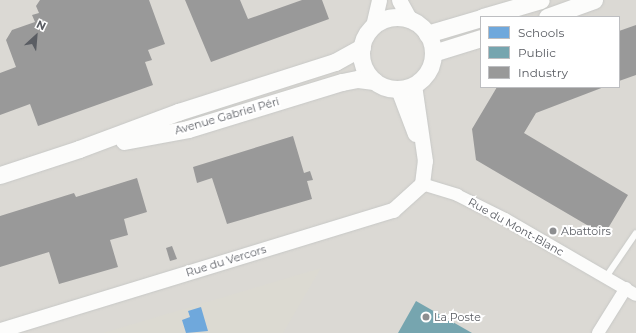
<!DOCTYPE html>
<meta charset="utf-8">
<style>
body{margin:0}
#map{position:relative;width:636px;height:333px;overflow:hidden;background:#ebeae4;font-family:Montserrat,sans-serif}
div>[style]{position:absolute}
.industrial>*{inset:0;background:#dbd9d4}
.education>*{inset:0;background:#dcdad2}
.schools>*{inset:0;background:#6fa8dc}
.public>*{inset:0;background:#76a5af}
.industry>*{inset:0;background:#999}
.roads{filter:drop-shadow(0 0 1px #c7c8c6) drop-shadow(0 0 1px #c7c8c6)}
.service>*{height:6px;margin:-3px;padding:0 3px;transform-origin:3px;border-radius:3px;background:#fcfcfb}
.minor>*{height:12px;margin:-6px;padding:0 6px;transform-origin:6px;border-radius:6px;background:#fcfcfb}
.tertiary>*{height:15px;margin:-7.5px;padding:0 7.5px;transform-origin:7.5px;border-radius:7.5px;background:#fcfcfb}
.secondary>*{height:17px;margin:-8.5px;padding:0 8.5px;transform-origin:8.5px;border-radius:8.5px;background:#fcfcfb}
.secondary>.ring{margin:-8.5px;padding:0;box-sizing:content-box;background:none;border:17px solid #fcfcfb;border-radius:50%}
.dots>*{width:11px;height:11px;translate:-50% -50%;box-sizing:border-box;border:2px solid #fff;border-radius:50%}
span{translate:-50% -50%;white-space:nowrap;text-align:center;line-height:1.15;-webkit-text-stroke:4px #fff;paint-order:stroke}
.street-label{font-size:11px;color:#5a5d63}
.poi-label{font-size:11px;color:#5a5d63}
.left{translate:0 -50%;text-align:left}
.legend{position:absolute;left:480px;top:16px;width:140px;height:72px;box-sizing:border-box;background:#fff;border:1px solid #bdbec1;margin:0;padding:5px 7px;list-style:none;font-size:12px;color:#5a5d63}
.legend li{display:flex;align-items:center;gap:8px;height:20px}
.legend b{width:20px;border:1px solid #bdbec1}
.north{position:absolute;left:16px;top:16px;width:40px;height:40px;-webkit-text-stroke:3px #fff;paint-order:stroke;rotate:26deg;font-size:11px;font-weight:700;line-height:16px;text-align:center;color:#5a5d63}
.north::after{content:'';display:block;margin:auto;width:14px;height:18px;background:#5a5d63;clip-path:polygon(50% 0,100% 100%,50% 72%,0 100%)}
</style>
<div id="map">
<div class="industrial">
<div style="clip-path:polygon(evenodd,0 0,636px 0,636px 333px,0 333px,0 0,481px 17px,619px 17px,619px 87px,481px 87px,481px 17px)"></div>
</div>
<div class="education">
<div style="clip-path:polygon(321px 268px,283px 333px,103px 333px)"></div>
</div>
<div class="schools">
<div style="clip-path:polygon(201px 307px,208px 331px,186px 333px,182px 320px,190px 317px,188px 311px)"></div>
</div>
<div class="public">
<div style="clip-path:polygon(416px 301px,472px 333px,398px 333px)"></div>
</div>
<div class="industry">
<div style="clip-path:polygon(40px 0,149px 0,165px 44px,148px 50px,152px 60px,145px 62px,153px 85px,38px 126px,30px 104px,0 115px,0 73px,16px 67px,6px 40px,12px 30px,35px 22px,32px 15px,39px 13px,36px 6px)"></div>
<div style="clip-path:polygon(185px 0,240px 0,248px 19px,302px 0,322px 0,329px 19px,211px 62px)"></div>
<div style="clip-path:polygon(636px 25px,636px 75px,619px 81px,619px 31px)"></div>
<div style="clip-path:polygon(497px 87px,604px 87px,536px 113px,524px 133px,628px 195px,604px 235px,476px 160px,472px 129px)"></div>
<div style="clip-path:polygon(293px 136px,304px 173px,310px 171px,313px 180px,307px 181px,312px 199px,227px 224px,212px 178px,197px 183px,193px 167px)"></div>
<div style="clip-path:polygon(137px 178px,147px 212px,124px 219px,128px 235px,110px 240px,118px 267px,59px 284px,49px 252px,0 267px,0 216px,74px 193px,76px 197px)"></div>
<div style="clip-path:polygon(172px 246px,177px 259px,170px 261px,166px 248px)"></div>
</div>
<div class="roads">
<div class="service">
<div style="left:606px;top:277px;width:53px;rotate:-55.7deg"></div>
</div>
<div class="minor">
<div style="left:422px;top:184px;width:37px;rotate:17deg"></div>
<div style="left:457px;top:195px;width:54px;rotate:26.6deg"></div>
<div style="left:505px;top:219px;width:151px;rotate:30.1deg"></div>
<div style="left:598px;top:333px;width:53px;rotate:-58.1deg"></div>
</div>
<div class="tertiary">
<div style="left:399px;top:0;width:23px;rotate:61deg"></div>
<div style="left:373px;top:26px;width:27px;rotate:-77deg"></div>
<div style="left:398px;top:89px;width:48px;rotate:69.3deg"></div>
<div style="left:0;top:330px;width:411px;rotate:-17deg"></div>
<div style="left:393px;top:210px;width:39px;rotate:-42deg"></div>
<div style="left:422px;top:184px;width:23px;rotate:-83deg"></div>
<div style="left:425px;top:161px;width:77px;rotate:-98.2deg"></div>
</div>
<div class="secondary">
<div style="left:483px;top:17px;width:60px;rotate:-16.3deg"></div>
<div style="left:547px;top:17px;width:50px;rotate:-19.9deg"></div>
<div class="ring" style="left:361px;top:17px;width:55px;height:55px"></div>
<div style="left:427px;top:34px;width:56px;rotate:-16.5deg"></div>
<div style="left:433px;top:53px;width:50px;rotate:-17.4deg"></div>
<div style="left:124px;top:141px;width:65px;rotate:-10.6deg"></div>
<div style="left:188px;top:129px;width:161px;rotate:-17deg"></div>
<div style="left:342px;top:82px;width:16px;rotate:-11deg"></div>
<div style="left:358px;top:79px;width:16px;rotate:7deg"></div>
<div style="left:0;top:175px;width:83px;rotate:-18.2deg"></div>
<div style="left:79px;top:149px;width:106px;rotate:-20.5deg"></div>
<div style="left:178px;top:112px;width:165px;rotate:-17.7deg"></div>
<div style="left:335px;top:62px;width:31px;rotate:-29deg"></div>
</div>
</div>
<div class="dots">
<div style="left:553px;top:231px;background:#8d8e90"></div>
<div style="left:426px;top:317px;background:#8d8e90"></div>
</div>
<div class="street-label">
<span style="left:227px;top:116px;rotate:-16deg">Avenue Gabriel Péri</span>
<span style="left:516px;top:227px;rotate:29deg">Rue du Mont-Blanc</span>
<span style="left:226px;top:261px;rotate:-17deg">Rue du Vercors</span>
</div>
<div class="poi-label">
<span class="left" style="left:561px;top:231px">Abattoirs</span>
<span class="left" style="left:434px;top:317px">La Poste</span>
</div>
<ul class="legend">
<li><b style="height:11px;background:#6fa8dc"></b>Schools</li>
<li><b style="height:11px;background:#76a5af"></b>Public</li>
<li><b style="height:11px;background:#999"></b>Industry</li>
</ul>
<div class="north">N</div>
</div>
